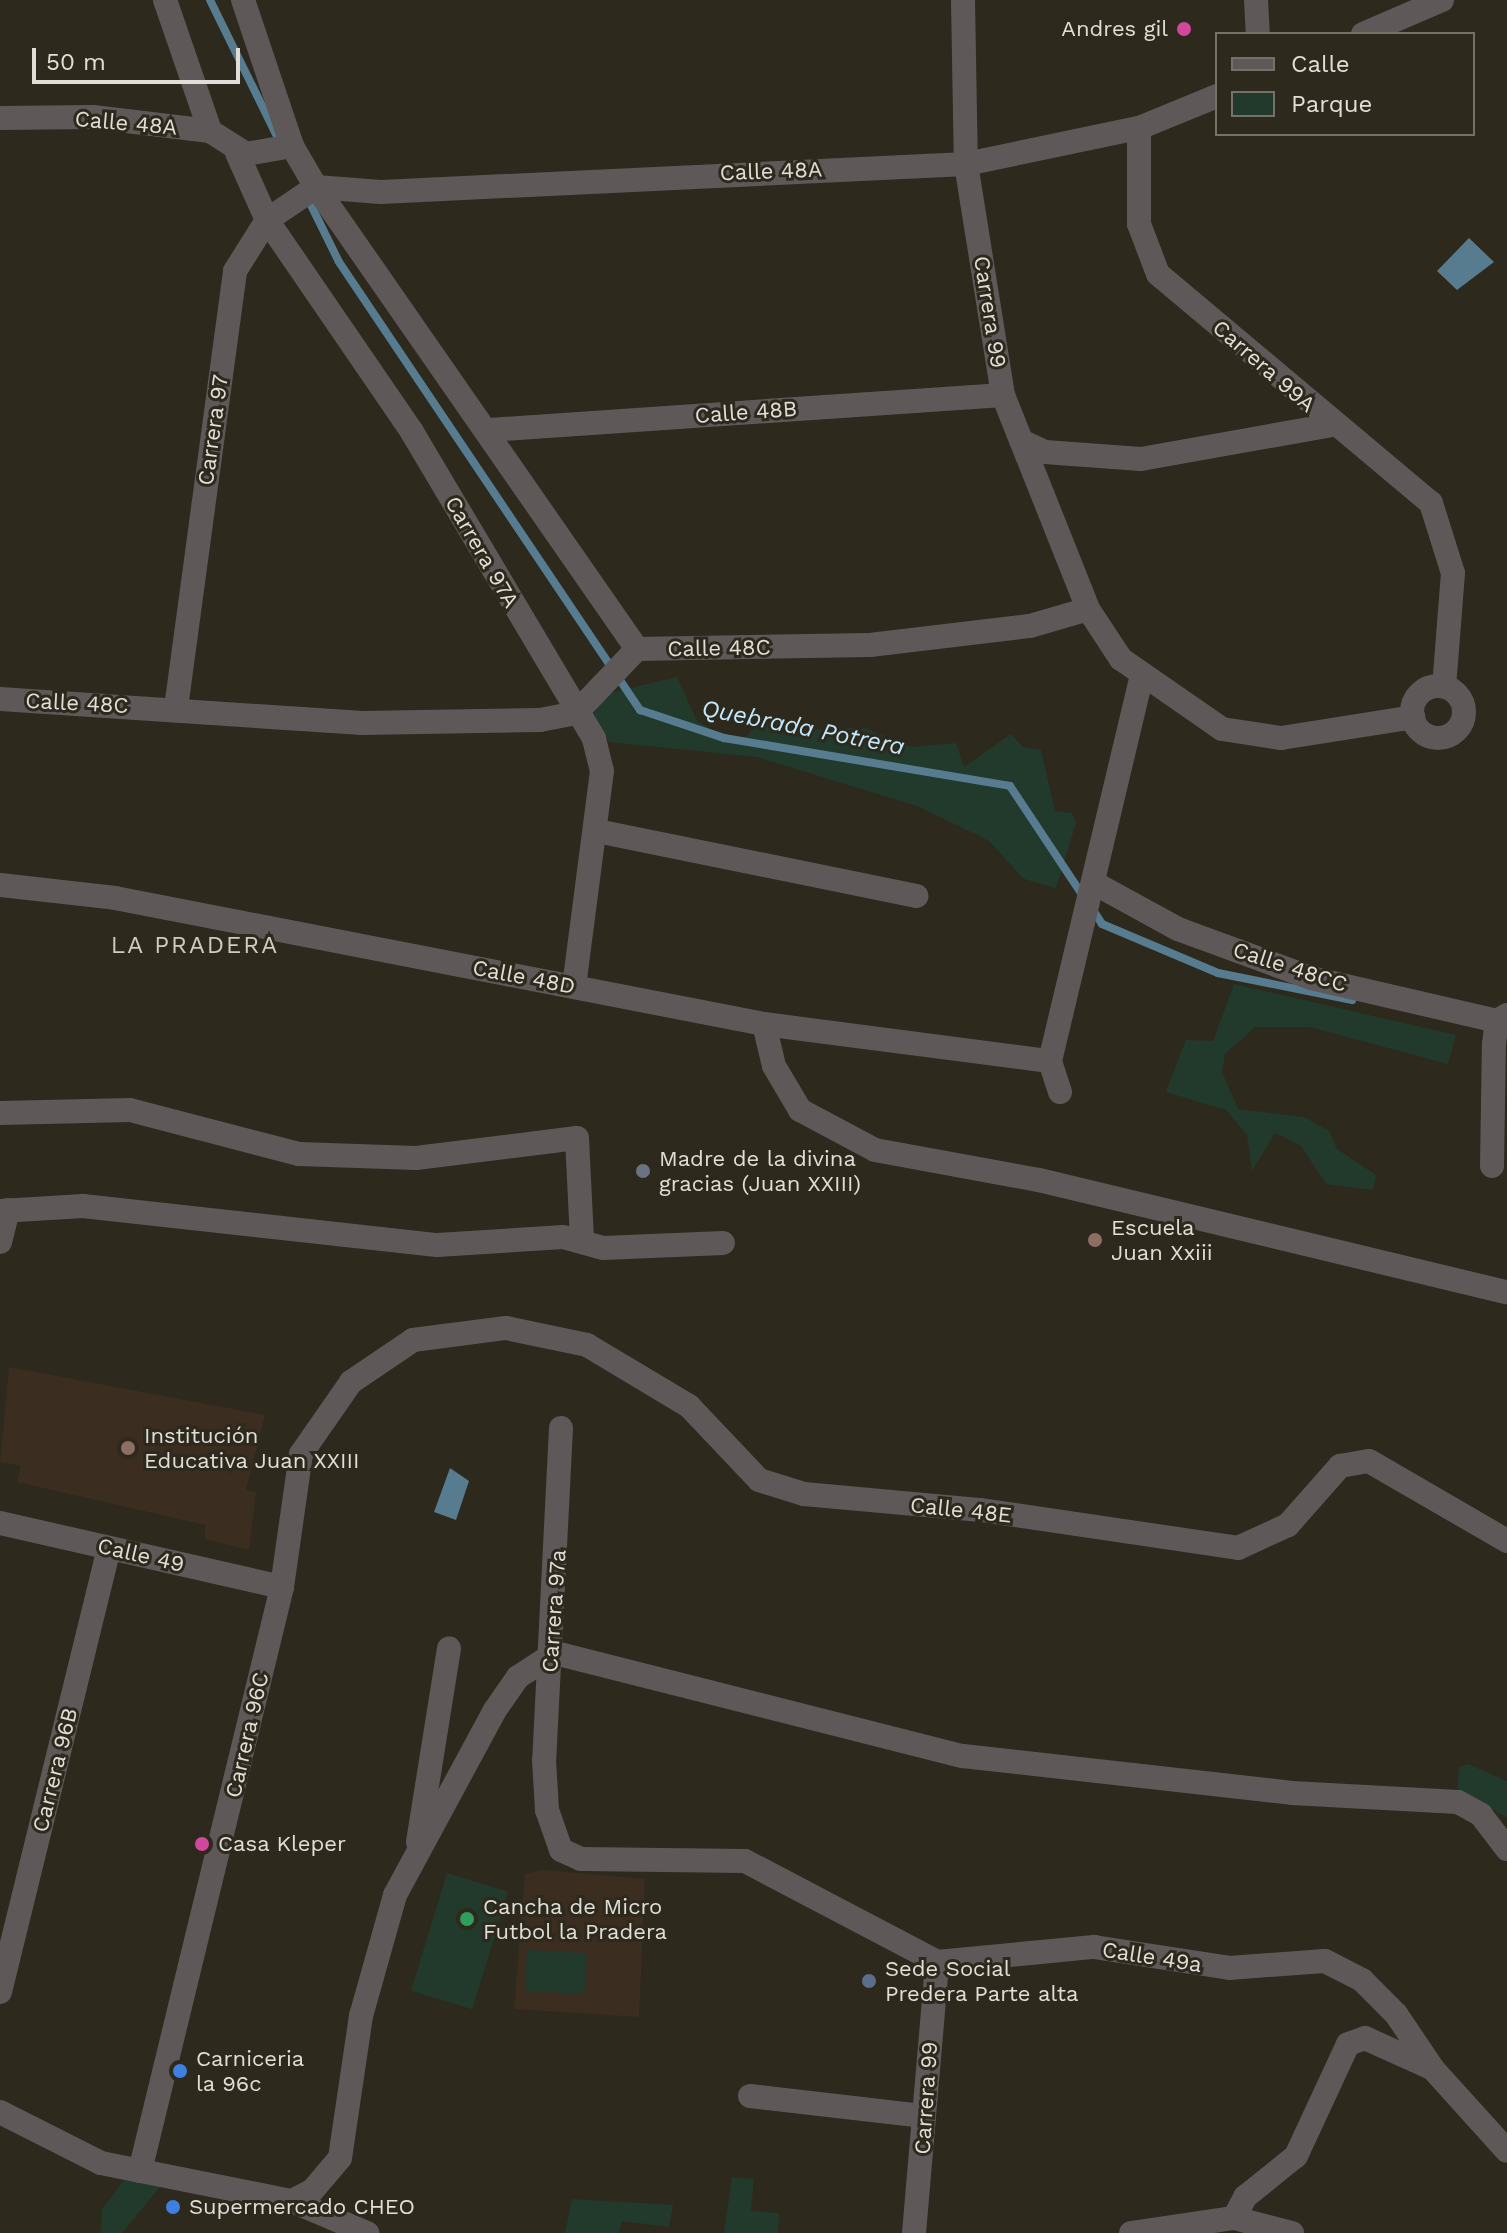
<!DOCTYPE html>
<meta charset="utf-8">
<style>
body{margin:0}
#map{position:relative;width:1507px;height:2233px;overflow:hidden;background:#2d291d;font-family:"Work Sans",sans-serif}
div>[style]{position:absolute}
.education>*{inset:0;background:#3b2d20}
.green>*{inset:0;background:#223a2c;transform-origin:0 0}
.water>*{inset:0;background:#577b8f}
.stream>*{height:8px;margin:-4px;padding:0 4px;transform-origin:4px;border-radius:4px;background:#577b8f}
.street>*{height:24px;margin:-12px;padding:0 12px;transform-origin:12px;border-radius:12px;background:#5f5859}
.street>.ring{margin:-12px;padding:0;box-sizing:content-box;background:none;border:24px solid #5f5859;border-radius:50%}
.dots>*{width:22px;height:22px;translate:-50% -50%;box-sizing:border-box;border:4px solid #2d291d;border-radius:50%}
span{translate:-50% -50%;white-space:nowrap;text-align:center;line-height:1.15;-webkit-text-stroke:6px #2d291d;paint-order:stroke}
.poi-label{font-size:22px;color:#e0ded6}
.right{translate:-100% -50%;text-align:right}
.left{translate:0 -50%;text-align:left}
.street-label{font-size:22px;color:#e0ded6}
.water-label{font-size:24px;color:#c2e8fd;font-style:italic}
.neighbourhood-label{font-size:24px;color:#d0cbbc;letter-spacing:2px}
.legend{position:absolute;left:1215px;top:32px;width:260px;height:104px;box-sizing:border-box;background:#2d291d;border:2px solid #757167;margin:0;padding:10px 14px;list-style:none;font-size:24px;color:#e0ded6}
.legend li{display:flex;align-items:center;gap:16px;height:40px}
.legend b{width:40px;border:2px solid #757167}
.scale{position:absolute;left:32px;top:48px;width:208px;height:36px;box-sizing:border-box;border:4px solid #e0ded6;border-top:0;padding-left:10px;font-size:24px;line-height:28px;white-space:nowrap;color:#e0ded6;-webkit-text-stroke:6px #2d291d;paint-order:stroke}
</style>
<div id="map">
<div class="education">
<div style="clip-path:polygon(9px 1367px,265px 1415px,246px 1490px,256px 1492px,249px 1550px,205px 1539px,205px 1525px,17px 1482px,21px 1466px,0 1462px)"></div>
<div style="clip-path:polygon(543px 1870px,645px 1879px,639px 2017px,514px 2009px,525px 1874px)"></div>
</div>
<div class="green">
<div style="clip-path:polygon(677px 677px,697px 721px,725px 737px,746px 737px,760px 722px,784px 716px,808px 730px,862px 727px,912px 747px,956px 743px,964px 767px,1011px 734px,1023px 747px,1041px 750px,1055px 811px,1072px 813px,1076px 823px,1056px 888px,1024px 879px,989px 841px,920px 807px,757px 757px,609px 742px,592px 717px,605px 694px)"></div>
<div style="clip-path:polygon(1234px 984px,1456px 1035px,1448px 1064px,1310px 1027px,1255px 1027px,1225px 1054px,1222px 1072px,1238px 1109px,1304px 1117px,1329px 1131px,1337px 1149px,1376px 1175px,1373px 1190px,1326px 1184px,1301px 1146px,1275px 1133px,1252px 1171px,1247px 1135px,1226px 1110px,1166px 1092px,1186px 1040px,1213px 1041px)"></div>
<div style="clip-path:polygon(1468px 1764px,1507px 1781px,1507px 1817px,1457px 1792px,1459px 1767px)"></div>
<div style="left:447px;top:1873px;width:64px;height:123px;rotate:17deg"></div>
<div style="left:527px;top:1950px;width:60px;height:41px;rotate:3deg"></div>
<div style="clip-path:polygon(732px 2177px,754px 2179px,751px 2211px,779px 2213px,778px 2233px,724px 2233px)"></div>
<div style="clip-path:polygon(124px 2180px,164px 2182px,122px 2233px,101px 2233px,102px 2209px)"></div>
<div style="clip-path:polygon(572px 2199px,673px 2205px,669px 2227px,622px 2221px,619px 2233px,565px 2233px)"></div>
</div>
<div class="water">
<div style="clip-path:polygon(1469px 238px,1494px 262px,1457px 290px,1437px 271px)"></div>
<div style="clip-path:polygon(450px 1468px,469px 1481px,456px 1520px,434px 1512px)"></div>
</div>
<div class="stream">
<div style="left:210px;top:0;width:154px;rotate:63.8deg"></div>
<div style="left:307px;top:197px;width:72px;rotate:63.8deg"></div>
<div style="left:339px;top:262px;width:540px;rotate:56.1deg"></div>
<div style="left:640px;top:710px;width:89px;rotate:18.4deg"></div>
<div style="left:724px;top:738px;width:290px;rotate:9.5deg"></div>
<div style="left:1010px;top:786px;width:132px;rotate:56.4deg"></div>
<div style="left:1091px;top:907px;width:20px;rotate:57deg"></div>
<div style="left:1102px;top:924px;width:126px;rotate:22.9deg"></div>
<div style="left:1218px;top:973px;width:137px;rotate:11.4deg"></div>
</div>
<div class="street">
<div style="left:165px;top:0;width:139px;rotate:71deg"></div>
<div style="left:243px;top:0;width:154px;rotate:71.4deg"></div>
<div style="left:292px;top:146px;width:48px;rotate:59.7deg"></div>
<div style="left:316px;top:187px;width:563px;rotate:55.21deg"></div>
<div style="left:963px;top:0;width:164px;rotate:89deg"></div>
<div style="left:966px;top:164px;width:234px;rotate:80.9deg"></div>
<div style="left:1003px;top:395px;width:230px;rotate:68.3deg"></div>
<div style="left:1088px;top:609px;width:60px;rotate:56.6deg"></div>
<div style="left:1121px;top:659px;width:123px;rotate:34.7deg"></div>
<div style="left:1222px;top:729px;width:60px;rotate:8.7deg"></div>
<div style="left:1281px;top:738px;width:134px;rotate:-9deg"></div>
<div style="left:1256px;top:0;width:34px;rotate:87deg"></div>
<div style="left:1363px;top:34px;width:86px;rotate:-23.3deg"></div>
<div style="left:0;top:118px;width:93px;rotate:-0.6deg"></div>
<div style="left:93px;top:117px;width:118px;rotate:6.8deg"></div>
<div style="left:210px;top:131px;width:43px;rotate:32.6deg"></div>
<div style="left:246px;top:154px;width:47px;rotate:-9.9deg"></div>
<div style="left:1139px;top:128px;width:96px;rotate:90deg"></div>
<div style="left:1139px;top:224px;width:53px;rotate:69.2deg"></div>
<div style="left:1158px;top:274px;width:356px;rotate:40deg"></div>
<div style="left:1431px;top:503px;width:73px;rotate:72.6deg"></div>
<div style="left:1453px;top:573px;width:114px;rotate:94.5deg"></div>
<div style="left:237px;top:153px;width:73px;rotate:65.9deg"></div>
<div style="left:267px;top:220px;width:257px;rotate:55.6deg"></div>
<div style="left:412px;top:432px;width:357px;rotate:59.3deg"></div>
<div style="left:594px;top:739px;width:33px;rotate:76deg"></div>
<div style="left:602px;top:771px;width:218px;rotate:97.4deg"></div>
<div style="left:316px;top:187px;width:65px;rotate:4.4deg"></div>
<div style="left:381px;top:192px;width:586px;rotate:-2.74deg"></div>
<div style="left:966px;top:164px;width:177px;rotate:-11.8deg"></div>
<div style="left:1139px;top:128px;width:84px;rotate:-22.3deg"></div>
<div style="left:489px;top:430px;width:515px;rotate:-3.9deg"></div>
<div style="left:1021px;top:441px;width:26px;rotate:25deg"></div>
<div style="left:1045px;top:452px;width:96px;rotate:4.2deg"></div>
<div style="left:1141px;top:459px;width:193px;rotate:-10.1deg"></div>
<div class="ring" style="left:1412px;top:686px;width:28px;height:28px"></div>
<div style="left:0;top:699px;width:363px;rotate:3.8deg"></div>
<div style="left:362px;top:723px;width:178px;rotate:-1deg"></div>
<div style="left:540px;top:720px;width:37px;rotate:-11deg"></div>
<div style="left:576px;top:713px;width:88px;rotate:-46.4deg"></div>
<div style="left:637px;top:649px;width:233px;rotate:-1deg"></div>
<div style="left:870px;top:645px;width:161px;rotate:-6.8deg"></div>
<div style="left:1030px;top:626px;width:60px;rotate:-16.3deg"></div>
<div style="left:176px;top:708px;width:441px;rotate:-82.3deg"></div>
<div style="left:235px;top:271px;width:60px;rotate:-57.9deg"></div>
<div style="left:267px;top:220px;width:59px;rotate:-34deg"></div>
<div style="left:597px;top:831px;width:326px;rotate:11.5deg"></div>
<div style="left:1094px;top:883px;width:96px;rotate:28.7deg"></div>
<div style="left:1178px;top:929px;width:142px;rotate:20.2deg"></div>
<div style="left:1311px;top:978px;width:191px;rotate:13deg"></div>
<div style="left:0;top:885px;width:116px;rotate:6.4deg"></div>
<div style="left:115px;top:898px;width:661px;rotate:10.99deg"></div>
<div style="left:764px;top:1024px;width:288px;rotate:7.4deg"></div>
<div style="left:764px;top:1024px;width:43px;rotate:76.6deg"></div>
<div style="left:774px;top:1066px;width:51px;rotate:59.4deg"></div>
<div style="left:800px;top:1110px;width:85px;rotate:28.1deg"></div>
<div style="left:875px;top:1150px;width:167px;rotate:10.4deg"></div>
<div style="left:1039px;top:1180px;width:481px;rotate:13.5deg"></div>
<div style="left:1060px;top:1092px;width:33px;rotate:-108deg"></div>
<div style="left:1050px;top:1061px;width:396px;rotate:-76.6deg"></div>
<div style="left:0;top:1113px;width:130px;rotate:-1.3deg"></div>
<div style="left:130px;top:1110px;width:175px;rotate:14.6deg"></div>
<div style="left:299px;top:1154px;width:117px;rotate:2deg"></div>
<div style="left:416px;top:1158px;width:162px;rotate:-7.1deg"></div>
<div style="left:577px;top:1138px;width:103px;rotate:87.2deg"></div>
<div style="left:1492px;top:1166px;width:122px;rotate:-89.1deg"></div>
<div style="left:1494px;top:1044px;width:23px;rotate:-83deg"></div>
<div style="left:1497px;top:1021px;width:12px;rotate:-31deg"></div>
<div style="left:0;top:1211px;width:83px;rotate:-3.4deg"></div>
<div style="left:83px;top:1206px;width:356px;rotate:6.3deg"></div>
<div style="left:437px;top:1245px;width:126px;rotate:-3.6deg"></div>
<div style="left:563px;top:1237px;width:41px;rotate:15.4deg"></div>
<div style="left:603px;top:1248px;width:120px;rotate:-2.4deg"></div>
<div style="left:0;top:1242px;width:33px;rotate:-76deg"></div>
<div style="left:561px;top:1428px;width:332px;rotate:92.9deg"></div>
<div style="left:544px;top:1760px;width:50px;rotate:86.6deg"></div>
<div style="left:547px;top:1810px;width:42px;rotate:70.7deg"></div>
<div style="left:561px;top:1850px;width:22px;rotate:24deg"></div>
<div style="left:581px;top:1859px;width:164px;rotate:0.7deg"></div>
<div style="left:745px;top:1861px;width:217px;rotate:27.7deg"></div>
<div style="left:937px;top:1962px;width:158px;rotate:-5.5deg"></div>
<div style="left:1094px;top:1947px;width:137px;rotate:8.8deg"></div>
<div style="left:1229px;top:1968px;width:96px;rotate:-4.2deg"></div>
<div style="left:1325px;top:1961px;width:42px;rotate:27.2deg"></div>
<div style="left:1362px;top:1980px;width:48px;rotate:45deg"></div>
<div style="left:1396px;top:2014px;width:66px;rotate:56.1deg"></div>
<div style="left:1433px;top:2069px;width:110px;rotate:47.9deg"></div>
<div style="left:0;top:1523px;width:289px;rotate:12.8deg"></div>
<div style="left:418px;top:1842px;width:196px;rotate:-80.9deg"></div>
<div style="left:0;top:1992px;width:457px;rotate:-76.2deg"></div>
<div style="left:750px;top:2096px;width:173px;rotate:6.6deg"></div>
<div style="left:0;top:2112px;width:113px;rotate:26.8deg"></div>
<div style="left:101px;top:2163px;width:195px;rotate:11.3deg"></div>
<div style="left:292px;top:2201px;width:82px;rotate:23.1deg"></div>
<div style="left:140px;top:2171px;width:601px;rotate:-76.33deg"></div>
<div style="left:282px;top:1587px;width:134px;rotate:-81.9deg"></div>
<div style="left:301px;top:1454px;width:88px;rotate:-55.2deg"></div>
<div style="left:351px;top:1382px;width:75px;rotate:-34.1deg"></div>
<div style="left:413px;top:1340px;width:94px;rotate:-7.4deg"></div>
<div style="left:506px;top:1328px;width:83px;rotate:11.9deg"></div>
<div style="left:587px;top:1345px;width:119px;rotate:30.9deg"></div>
<div style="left:689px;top:1406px;width:102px;rotate:46.6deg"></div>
<div style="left:759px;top:1480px;width:47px;rotate:17.3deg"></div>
<div style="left:804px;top:1494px;width:178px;rotate:5.2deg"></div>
<div style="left:981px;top:1510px;width:260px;rotate:8.4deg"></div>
<div style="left:1238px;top:1548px;width:55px;rotate:-24.7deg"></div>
<div style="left:1288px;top:1525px;width:79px;rotate:-48.6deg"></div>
<div style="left:1340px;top:1466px;width:29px;rotate:-10deg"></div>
<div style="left:1369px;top:1461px;width:160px;rotate:30.1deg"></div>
<div style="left:292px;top:2201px;width:22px;rotate:-27deg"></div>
<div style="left:312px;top:2191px;width:43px;rotate:-49.7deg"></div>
<div style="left:340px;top:2158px;width:144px;rotate:-81.6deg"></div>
<div style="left:361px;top:2016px;width:126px;rotate:-74.3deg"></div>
<div style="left:395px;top:1895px;width:210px;rotate:-61.6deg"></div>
<div style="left:495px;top:1710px;width:40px;rotate:-55.1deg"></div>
<div style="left:518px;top:1677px;width:44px;rotate:-33deg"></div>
<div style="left:555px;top:1653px;width:421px;rotate:14.2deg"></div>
<div style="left:963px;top:1756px;width:331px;rotate:6.4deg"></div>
<div style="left:1292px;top:1793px;width:166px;rotate:3.1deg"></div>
<div style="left:1458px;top:1802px;width:26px;rotate:29deg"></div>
<div style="left:1481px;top:1815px;width:43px;rotate:52.6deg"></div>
<div style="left:1234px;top:2218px;width:60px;rotate:14.5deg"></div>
<div style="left:914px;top:2233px;width:272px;rotate:-85.1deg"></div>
<div style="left:1131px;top:2233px;width:104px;rotate:-8.3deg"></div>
<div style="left:1234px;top:2218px;width:24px;rotate:-62deg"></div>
<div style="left:1245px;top:2197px;width:65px;rotate:-38.8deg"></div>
<div style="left:1296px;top:2156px;width:123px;rotate:-65.1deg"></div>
<div style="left:1348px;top:2044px;width:18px;rotate:-19deg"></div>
<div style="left:1365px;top:2038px;width:70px;rotate:24.4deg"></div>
</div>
<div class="dots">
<div style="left:1184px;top:29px;background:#d1479c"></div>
<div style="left:643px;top:1171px;background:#6b7280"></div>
<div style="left:1095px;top:1240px;background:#8d6e63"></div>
<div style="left:128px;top:1448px;background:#8d6e63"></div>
<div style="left:202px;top:1844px;background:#d1479c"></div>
<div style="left:467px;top:1919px;background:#2e9e5b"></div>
<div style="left:869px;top:1981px;background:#5c6f8a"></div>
<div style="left:180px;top:2071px;background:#3f7fe0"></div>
<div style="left:173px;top:2207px;background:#3f7fe0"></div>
</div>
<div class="poi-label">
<span class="right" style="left:1168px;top:29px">Andres gil</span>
<span class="left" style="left:659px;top:1171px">Madre de la divina<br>gracias (Juan XXIII)</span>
<span class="left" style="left:1111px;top:1240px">Escuela<br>Juan Xxiii</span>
<span class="left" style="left:144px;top:1448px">Institución<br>Educativa Juan XXIII</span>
<span class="left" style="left:218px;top:1844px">Casa Kleper</span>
<span class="left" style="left:483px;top:1919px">Cancha de Micro<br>Futbol la Pradera</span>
<span class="left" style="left:885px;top:1981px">Sede Social<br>Predera Parte alta</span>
<span class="left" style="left:196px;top:2071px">Carniceria<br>la 96c</span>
<span class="left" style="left:189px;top:2207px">Supermercado CHEO</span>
</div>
<div class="street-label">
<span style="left:126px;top:123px;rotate:5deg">Calle 48A</span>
<span style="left:771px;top:171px;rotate:-2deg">Calle 48A</span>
<span style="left:990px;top:312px;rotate:81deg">Carrera 99</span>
<span style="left:1264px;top:366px;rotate:41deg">Carrera 99A</span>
<span style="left:746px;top:412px;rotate:-4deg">Calle 48B</span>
<span style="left:213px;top:430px;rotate:-82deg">Carrera 97</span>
<span style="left:482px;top:552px;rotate:60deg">Carrera 97A</span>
<span style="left:719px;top:648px;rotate:-1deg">Calle 48C</span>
<span style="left:77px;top:703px;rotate:3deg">Calle 48C</span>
<span style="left:1290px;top:967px;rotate:18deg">Calle 48CC</span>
<span style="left:524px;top:977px;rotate:11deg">Calle 48D</span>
<span style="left:961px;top:1510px;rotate:6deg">Calle 48E</span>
<span style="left:141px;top:1555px;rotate:13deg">Calle 49</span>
<span style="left:554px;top:1611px;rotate:-86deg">Carrera 97a</span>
<span style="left:247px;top:1735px;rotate:-77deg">Carrera 96C</span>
<span style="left:55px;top:1770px;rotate:-76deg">Carrera 96B</span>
<span style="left:1152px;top:1957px;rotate:9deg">Calle 49a</span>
<span style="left:926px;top:2098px;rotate:-86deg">Carrera 99</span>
</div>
<div class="water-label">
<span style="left:803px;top:728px;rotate:11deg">Quebrada Potrera</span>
</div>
<div class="neighbourhood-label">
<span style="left:195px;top:946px">LA PRADERA</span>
</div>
<ul class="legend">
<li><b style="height:10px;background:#5f5859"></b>Calle</li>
<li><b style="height:22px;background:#223a2c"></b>Parque</li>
</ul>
<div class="scale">50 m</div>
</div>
